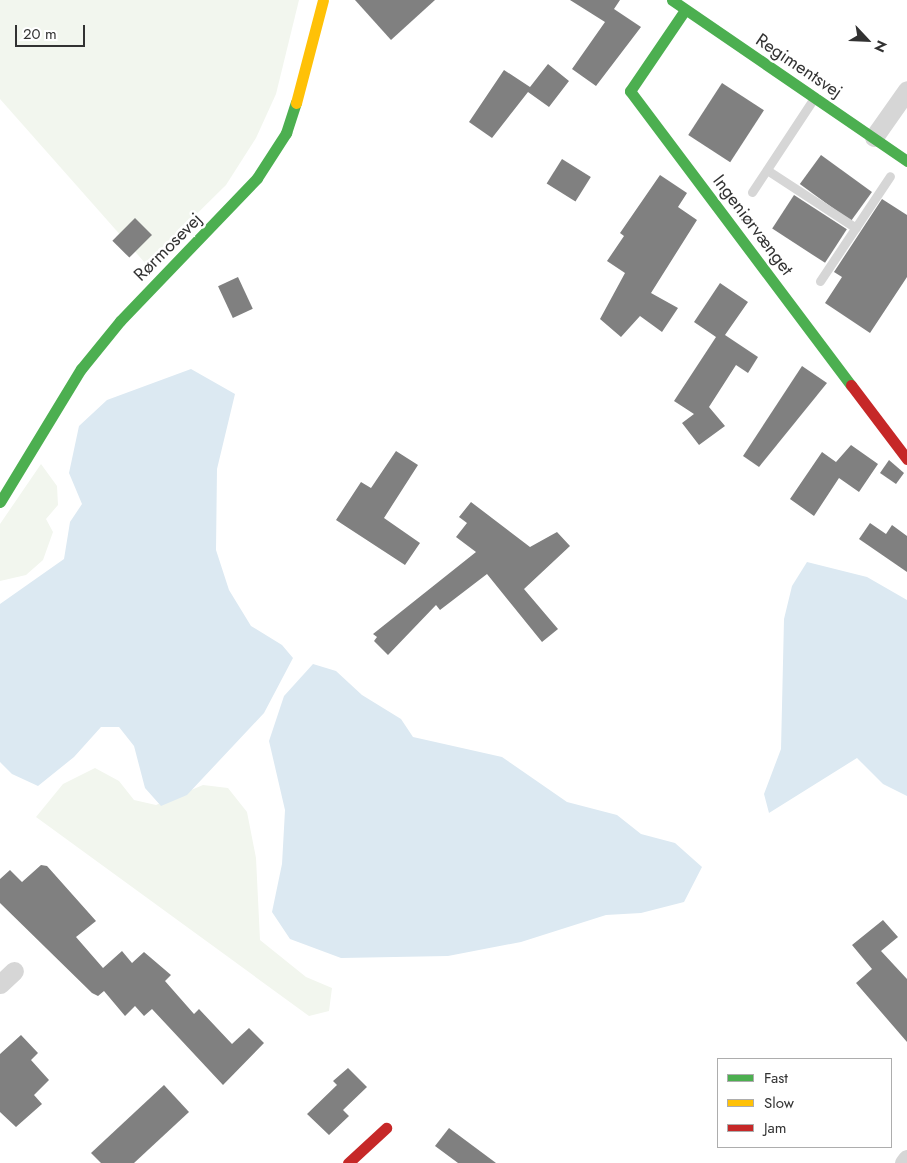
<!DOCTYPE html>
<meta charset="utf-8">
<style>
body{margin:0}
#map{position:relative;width:907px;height:1163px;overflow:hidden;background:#fff;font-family:Jost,sans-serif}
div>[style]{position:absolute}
.green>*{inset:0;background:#f2f6ee}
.water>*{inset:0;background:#dce9f2}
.building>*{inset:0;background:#808080;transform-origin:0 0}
.lane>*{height:9px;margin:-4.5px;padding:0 4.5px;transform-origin:4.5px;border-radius:4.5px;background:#d6d6d6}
.street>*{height:19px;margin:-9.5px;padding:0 9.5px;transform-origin:9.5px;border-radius:9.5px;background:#d6d6d6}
.fast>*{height:11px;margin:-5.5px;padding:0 5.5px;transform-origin:5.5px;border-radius:5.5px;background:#4caf50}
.slow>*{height:11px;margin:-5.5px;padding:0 5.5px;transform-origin:5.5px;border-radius:5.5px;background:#ffc107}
.jam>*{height:11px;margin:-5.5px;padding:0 5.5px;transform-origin:5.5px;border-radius:5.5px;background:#c62828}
span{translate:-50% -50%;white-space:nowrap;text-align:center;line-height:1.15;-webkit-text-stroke:5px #fff;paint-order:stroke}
.street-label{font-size:18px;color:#323232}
.legend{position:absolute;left:717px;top:1058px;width:175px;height:90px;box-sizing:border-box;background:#fff;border:1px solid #adadad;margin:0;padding:6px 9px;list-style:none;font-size:15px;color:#323232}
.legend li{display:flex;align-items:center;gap:10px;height:25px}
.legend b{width:25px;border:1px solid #adadad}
.north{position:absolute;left:842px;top:15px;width:50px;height:50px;-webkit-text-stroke:4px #fff;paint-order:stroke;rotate:115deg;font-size:14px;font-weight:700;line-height:20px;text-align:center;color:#323232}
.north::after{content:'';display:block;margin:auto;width:18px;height:22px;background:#323232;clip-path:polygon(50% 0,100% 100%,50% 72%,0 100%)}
.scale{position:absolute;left:15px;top:25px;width:70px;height:22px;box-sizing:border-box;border:2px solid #323232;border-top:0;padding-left:6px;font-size:15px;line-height:18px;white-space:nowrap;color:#323232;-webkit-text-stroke:4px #fff;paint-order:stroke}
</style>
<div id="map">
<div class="green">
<div style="clip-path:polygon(0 0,299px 0,276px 94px,256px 138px,226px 185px,146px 264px,0 99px)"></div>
<div style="clip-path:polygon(41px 464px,57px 486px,58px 505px,46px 519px,53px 532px,43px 560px,26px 575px,0 581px,0 524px)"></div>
<div style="clip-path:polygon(95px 768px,119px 781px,134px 800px,156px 805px,203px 785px,228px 788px,247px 812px,256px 858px,260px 940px,306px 977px,332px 988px,329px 1011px,309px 1016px,36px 817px,63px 784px)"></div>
</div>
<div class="water">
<div style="clip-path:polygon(191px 369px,235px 394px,217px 469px,216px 550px,229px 590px,251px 626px,282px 645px,293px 658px,264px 713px,187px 795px,161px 806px,145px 788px,134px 746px,119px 727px,101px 727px,74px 757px,38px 786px,12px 774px,0 762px,0 604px,64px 559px,70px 522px,82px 504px,69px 473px,79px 426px,107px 400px)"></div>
<div style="clip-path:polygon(807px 562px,867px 577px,907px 600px,907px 796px,883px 784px,857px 758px,769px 813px,764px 794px,781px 749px,784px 619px,792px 586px)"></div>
<div style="clip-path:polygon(313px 664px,336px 671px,362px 695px,401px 719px,413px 737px,502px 757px,567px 802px,617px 815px,641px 834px,675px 843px,702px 867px,684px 902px,641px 913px,606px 915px,521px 942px,448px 956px,341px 958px,290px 939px,272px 912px,282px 864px,285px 810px,269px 741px,284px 696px)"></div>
</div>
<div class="building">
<div style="clip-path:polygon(355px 0,435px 0,391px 40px)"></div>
<div style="clip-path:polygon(570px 0,620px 0,614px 9px,641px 27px,596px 86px,572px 69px,605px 22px)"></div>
<div style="clip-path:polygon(548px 64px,569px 81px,549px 107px,528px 92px,492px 138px,469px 122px,504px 70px,530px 87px)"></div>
<div style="left:722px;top:83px;width:50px;height:62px;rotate:33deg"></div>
<div style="left:821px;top:155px;width:63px;height:36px;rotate:36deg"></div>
<div style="left:562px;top:159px;width:34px;height:29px;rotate:32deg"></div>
<div style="clip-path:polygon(660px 175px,687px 193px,678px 207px,697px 220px,651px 293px,678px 308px,662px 332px,640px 316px,621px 337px,600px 319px,625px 273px,607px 261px,624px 236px,620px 233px)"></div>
<div style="left:794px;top:195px;width:63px;height:40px;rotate:33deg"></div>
<div style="clip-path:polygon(882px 199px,907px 215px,907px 277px,870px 333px,825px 303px,842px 277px,834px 272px)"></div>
<div style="left:135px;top:218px;width:24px;height:32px;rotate:45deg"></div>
<div style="left:238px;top:277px;width:35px;height:22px;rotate:65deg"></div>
<div style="clip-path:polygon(720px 283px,748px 302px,725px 335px,758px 357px,748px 373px,736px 365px,709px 407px,725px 426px,699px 445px,682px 423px,694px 414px,674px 401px,716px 337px,694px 322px)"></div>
<div style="clip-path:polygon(802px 366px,827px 383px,759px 467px,743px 456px)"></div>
<div style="clip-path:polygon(851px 445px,878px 464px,859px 492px,839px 478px,814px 516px,790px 499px,822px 452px,836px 462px)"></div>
<div style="clip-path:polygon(396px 451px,418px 465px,384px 518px,420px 543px,405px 565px,336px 520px,361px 482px,371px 488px)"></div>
<div style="clip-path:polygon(889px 460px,904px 473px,896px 484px,880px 473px)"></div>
<div style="clip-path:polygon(471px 502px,530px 547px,557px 532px,570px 546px,524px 589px,558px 629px,542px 642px,487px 574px,440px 610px,436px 605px,388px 655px,374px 641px,377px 637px,373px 634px,476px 552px,456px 537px,467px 523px,459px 517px)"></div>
<div style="clip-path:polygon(870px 523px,886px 534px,892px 525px,907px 536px,907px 572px,859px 539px)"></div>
<div style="clip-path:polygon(41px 865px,47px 866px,96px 921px,76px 937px,103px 968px,122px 951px,132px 963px,144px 952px,171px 975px,165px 981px,194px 1014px,199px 1009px,232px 1044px,249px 1028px,264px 1043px,223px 1085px,152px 1009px,144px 1016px,135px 1006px,125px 1016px,104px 991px,98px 996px,92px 993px,0 903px,0 879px,10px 870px,22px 882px)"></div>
<div style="clip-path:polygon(883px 920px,898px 937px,881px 951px,907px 979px,907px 1042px,856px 983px,872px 969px,852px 945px)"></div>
<div style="clip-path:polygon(21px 1035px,38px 1053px,31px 1060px,49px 1080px,34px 1095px,42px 1104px,16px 1127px,0 1112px,0 1054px)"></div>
<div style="clip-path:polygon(348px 1068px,367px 1087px,343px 1110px,349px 1116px,329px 1135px,307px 1114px,337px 1085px,333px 1081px)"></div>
<div style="clip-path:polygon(164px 1085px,189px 1112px,134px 1163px,101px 1163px,91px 1153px)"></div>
<div style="clip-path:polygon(449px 1128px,496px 1163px,458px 1163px,435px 1146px)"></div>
</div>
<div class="lane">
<div style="left:767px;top:170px;width:106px;rotate:33.1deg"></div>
<div style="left:752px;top:192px;width:113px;rotate:-56.6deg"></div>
<div style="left:820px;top:281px;width:126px;rotate:-56.3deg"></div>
</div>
<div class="street">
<div style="left:874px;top:137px;width:57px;rotate:-54.9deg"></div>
<div style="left:0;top:984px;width:19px;rotate:-43deg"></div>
<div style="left:904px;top:1163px;width:5px;rotate:-53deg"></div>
</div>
<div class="fast">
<div style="left:672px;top:0;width:285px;rotate:34.4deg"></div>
<div style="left:685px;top:10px;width:98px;rotate:124.2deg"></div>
<div style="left:630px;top:91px;width:368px;rotate:53.1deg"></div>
<div style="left:0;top:502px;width:156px;rotate:-58.7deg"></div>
<div style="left:81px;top:369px;width:62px;rotate:-50.9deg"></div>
<div style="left:120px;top:321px;width:198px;rotate:-46.2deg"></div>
<div style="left:257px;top:178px;width:54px;rotate:-57.2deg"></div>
<div style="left:286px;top:133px;width:32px;rotate:-72deg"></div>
</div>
<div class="slow">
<div style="left:296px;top:103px;width:106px;rotate:-75.3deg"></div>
</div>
<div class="jam">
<div style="left:851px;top:385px;width:93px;rotate:52.9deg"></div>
<div style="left:348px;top:1163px;width:52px;rotate:-42.6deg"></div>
</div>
<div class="street-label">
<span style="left:799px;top:66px;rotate:34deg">Regimentsvej</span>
<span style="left:753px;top:225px;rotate:53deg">Ingeniørvænget</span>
<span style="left:168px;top:247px;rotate:-45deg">Rørmosevej</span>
</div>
<ul class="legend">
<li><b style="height:6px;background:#4caf50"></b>Fast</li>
<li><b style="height:6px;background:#ffc107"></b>Slow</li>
<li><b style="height:6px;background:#c62828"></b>Jam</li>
</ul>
<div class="north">N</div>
<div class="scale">20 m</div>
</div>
